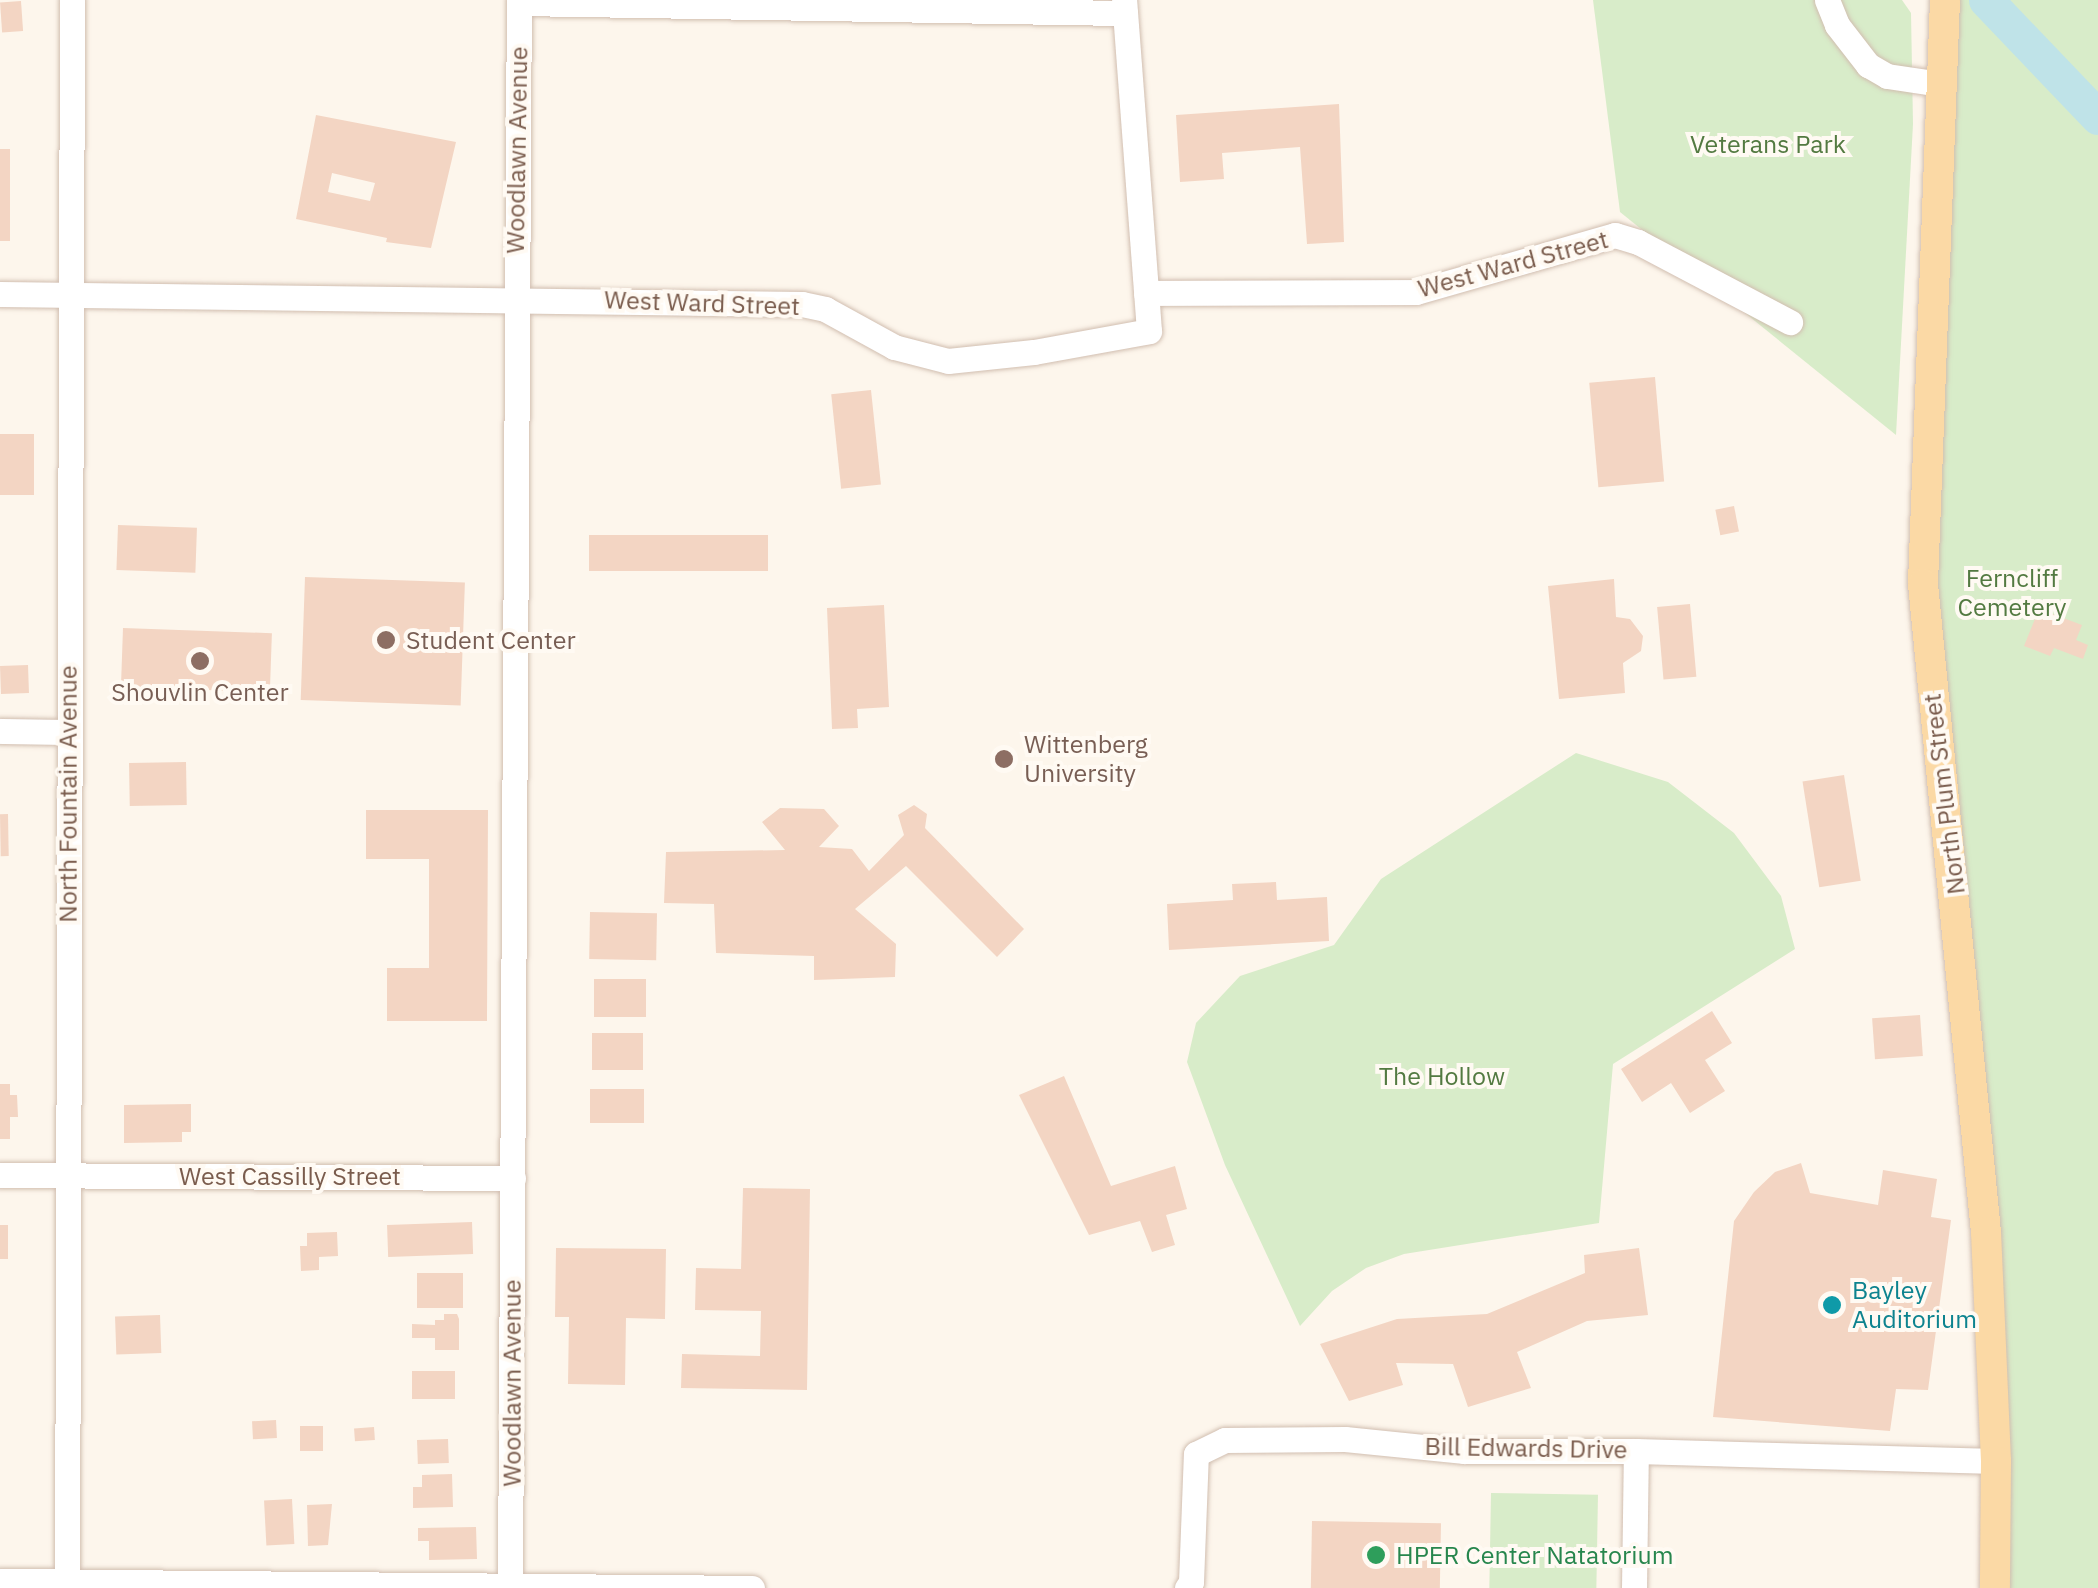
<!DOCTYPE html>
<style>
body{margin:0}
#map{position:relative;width:2098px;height:1588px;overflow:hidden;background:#fdf6ec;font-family:"IBM Plex Sans",sans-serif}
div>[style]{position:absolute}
.green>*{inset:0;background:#d8ecc9;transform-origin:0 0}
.river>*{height:35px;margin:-17.5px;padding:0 17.5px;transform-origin:17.5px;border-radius:17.5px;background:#bfe3e8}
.building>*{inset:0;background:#f3d5c3;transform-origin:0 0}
.roads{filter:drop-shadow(0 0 2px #d1beb0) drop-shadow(0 0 2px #d1beb0)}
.minor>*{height:25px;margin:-12.5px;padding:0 12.5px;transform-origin:12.5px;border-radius:12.5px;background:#fff}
.major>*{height:30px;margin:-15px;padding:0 15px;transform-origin:15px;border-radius:15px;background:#fbd9a5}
.dots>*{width:28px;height:28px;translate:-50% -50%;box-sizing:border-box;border:5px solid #fffaf3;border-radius:50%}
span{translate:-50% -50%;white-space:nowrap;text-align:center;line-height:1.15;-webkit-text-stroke:8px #fffaf3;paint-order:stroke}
.park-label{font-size:25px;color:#537a41}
.street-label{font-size:25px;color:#7a5c4d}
.education-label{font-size:25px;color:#785e54}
.left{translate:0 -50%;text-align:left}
.culture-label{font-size:25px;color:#0d838f}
.leisure-label{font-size:25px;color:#27864d}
</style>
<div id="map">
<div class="green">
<div style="clip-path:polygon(1593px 0,1902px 0,1911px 13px,1913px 124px,1896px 435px,1620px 212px)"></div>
<div style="clip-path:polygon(1945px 0,2098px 0,2098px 1588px,1995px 1588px,1996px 1461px,1926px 641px)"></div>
<div style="clip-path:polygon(1576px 753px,1668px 782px,1734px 833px,1781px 896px,1795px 949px,1613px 1064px,1599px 1223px,1404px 1254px,1366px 1268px,1332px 1291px,1300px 1326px,1225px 1165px,1187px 1062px,1196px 1023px,1240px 976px,1334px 945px,1381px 879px)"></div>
<div style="left:1491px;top:1493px;width:107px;height:95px;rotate:1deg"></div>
</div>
<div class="river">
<div style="left:1986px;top:0;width:162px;rotate:46.3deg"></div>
</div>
<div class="building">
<div style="left:21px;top:1px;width:30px;height:21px;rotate:86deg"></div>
<div style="clip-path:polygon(1339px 104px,1344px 242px,1307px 244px,1300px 147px,1222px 153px,1224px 179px,1180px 182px,1176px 115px)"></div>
<div style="clip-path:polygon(evenodd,316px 115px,456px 142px,431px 248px,386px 242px,387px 238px,296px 219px,316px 115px,332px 173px,375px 183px,370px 201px,328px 192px,332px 173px)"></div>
<div style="left:0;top:149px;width:10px;height:92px"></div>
<div style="left:1655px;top:377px;width:105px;height:66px;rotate:85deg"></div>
<div style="left:871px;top:390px;width:95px;height:40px;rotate:84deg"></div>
<div style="left:0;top:434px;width:34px;height:61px"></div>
<div style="left:1734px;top:506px;width:26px;height:19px;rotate:79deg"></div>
<div style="left:118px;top:525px;width:79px;height:45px;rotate:2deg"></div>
<div style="left:589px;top:535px;width:179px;height:36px"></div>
<div style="left:305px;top:577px;width:160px;height:123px;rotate:2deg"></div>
<div style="clip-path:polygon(1614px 579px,1616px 617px,1630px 619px,1643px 636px,1641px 651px,1623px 663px,1625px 693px,1559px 699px,1548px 586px)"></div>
<div style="left:1690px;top:604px;width:73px;height:33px;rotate:85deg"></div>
<div style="clip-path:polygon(884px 605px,889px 707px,857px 709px,858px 728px,832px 729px,827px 608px)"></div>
<div style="clip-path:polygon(2039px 609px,2082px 625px,2076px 640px,2088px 645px,2083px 659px,2054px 648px,2050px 656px,2024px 646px)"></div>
<div style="left:123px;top:628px;width:149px;height:59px;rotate:2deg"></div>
<div style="left:28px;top:665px;width:28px;height:28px;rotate:88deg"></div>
<div style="left:186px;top:762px;width:43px;height:57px;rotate:89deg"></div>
<div style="left:1844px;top:775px;width:107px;height:42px;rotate:81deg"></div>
<div style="clip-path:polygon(914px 805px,927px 814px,925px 828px,1024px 929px,997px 957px,906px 866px,855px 909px,896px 944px,895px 977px,814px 980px,814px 956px,716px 953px,714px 904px,664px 903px,666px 852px,785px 850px,762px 822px,780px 808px,824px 809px,839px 826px,819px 847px,852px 849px,869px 871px,904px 835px,898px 815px)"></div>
<div style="clip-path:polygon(366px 810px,488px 810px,487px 1021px,387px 1021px,387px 968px,429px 968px,429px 859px,366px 859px)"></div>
<div style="left:8px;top:814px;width:42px;height:8px;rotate:89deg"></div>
<div style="clip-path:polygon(1276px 882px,1277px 900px,1327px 897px,1329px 941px,1169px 950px,1167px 904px,1233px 900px,1232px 884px)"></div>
<div style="left:590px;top:912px;width:67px;height:47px;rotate:1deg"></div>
<div style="left:646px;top:979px;width:38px;height:52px;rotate:90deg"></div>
<div style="clip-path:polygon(1712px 1011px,1732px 1043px,1705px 1060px,1725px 1091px,1690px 1113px,1671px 1083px,1642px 1102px,1621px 1069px)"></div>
<div style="left:1920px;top:1015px;width:41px;height:48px;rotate:86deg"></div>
<div style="left:592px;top:1033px;width:51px;height:37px"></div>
<div style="clip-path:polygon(1064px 1076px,1111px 1186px,1175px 1166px,1187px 1209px,1166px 1215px,1175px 1245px,1152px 1252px,1140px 1221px,1089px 1235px,1019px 1095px)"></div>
<div style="clip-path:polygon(0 1084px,10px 1084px,10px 1095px,17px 1095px,18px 1117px,10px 1117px,10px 1139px,0 1139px)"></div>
<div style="left:590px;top:1089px;width:54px;height:34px"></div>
<div style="clip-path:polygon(191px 1104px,191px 1132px,182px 1132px,182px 1142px,124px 1143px,124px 1105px)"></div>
<div style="clip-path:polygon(1801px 1163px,1810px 1193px,1878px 1205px,1883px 1170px,1937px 1179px,1931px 1217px,1951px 1220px,1928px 1390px,1896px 1389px,1890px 1431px,1713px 1417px,1734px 1221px,1754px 1192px,1775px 1172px)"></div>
<div style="clip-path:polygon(743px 1188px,810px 1189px,807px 1390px,681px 1388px,682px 1354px,760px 1356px,761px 1311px,695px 1310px,696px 1268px,741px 1269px)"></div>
<div style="left:472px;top:1222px;width:32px;height:85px;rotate:88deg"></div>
<div style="left:0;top:1225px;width:8px;height:34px"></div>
<div style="clip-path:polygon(337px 1232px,338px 1256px,319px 1257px,319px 1270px,301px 1271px,300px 1246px,307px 1246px,307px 1233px)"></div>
<div style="clip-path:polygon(556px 1248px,666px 1249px,665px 1319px,626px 1318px,625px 1385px,568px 1384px,569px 1317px,555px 1317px)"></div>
<div style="clip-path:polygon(1639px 1248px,1648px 1315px,1587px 1321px,1517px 1352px,1531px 1388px,1468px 1407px,1453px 1364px,1396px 1363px,1403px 1385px,1349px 1401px,1320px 1344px,1397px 1319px,1487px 1314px,1585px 1273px,1584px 1255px)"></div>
<div style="left:417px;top:1273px;width:46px;height:35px"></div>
<div style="clip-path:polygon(444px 1314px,457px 1314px,459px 1319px,459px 1350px,435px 1350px,435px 1338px,412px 1338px,412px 1324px,435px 1325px,435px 1320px,444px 1320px)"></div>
<div style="left:160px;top:1315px;width:38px;height:45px;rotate:88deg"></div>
<div style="left:455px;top:1371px;width:28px;height:43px;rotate:90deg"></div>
<div style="left:276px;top:1420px;width:18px;height:24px;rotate:87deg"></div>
<div style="left:300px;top:1426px;width:23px;height:25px"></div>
<div style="left:374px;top:1427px;width:13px;height:20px;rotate:86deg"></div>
<div style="left:448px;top:1439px;width:24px;height:31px;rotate:88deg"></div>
<div style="clip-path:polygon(452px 1474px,453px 1507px,413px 1508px,413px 1487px,422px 1487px,422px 1475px)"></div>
<div style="left:292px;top:1499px;width:45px;height:28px;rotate:87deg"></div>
<div style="clip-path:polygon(332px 1504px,328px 1545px,308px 1546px,307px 1505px)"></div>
<div style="left:1312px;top:1521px;width:129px;height:67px;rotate:1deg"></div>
<div style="clip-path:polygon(476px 1527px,477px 1559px,429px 1560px,429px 1541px,418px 1541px,418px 1528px)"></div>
</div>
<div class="roads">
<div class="minor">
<div style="left:1827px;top:0;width:27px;rotate:68deg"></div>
<div style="left:1837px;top:25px;width:51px;rotate:52.2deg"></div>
<div style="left:1868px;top:65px;width:22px;rotate:30deg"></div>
<div style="left:1887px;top:76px;width:55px;rotate:8.4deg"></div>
<div style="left:519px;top:3px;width:606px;rotate:0.95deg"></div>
<div style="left:1146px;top:293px;width:270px;rotate:-0.2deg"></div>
<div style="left:1416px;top:292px;width:207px;rotate:-16deg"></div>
<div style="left:1615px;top:235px;width:24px;rotate:17deg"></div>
<div style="left:1638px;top:242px;width:172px;rotate:27.8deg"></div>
<div style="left:0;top:294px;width:802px;rotate:0.71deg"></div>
<div style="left:802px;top:304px;width:24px;rotate:12deg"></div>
<div style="left:825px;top:309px;width:79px;rotate:28.8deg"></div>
<div style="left:894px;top:347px;width:56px;rotate:14.5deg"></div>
<div style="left:948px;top:361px;width:86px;rotate:-6deg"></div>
<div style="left:1034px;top:352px;width:117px;rotate:-10.3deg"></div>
<div style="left:1149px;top:331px;width:332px;rotate:-94.3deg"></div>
<div style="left:0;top:731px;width:69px;rotate:0.8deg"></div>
<div style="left:0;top:1175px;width:513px;rotate:0.34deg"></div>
<div style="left:0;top:1581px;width:752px;rotate:0.53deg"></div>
<div style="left:67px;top:1588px;width:1588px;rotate:-89.82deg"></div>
<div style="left:510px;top:1588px;width:1588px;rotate:-89.68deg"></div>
<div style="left:1187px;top:1588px;width:7px;rotate:-56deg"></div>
<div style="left:1191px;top:1582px;width:128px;rotate:-87.8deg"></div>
<div style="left:1196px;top:1454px;width:32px;rotate:-26deg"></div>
<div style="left:1225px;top:1440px;width:120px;rotate:-0.5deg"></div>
<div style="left:1345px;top:1439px;width:120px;rotate:5.8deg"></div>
<div style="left:1464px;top:1451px;width:172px"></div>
<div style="left:1636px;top:1451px;width:360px;rotate:1.6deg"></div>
<div style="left:1634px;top:1588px;width:137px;rotate:-89.2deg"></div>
</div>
<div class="major">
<div style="left:1945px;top:0;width:584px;rotate:92.16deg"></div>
<div style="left:1923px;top:584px;width:651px;rotate:84.45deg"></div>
<div style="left:1986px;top:1232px;width:229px;rotate:87.5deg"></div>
<div style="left:1996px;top:1461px;width:127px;rotate:90.5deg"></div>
</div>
</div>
<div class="dots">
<div style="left:386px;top:640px;background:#8d6e63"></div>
<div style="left:200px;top:661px;background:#8d6e63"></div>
<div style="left:1004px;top:759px;background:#8d6e63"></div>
<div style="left:1832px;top:1305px;background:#0f9aa8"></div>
<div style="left:1376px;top:1555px;background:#2e9e5b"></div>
</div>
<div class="park-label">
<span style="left:1768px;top:144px">Veterans Park</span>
<span style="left:2012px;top:593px">Ferncliff<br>Cemetery</span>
<span style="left:1442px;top:1076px">The Hollow</span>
</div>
<div class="street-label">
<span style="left:517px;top:150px;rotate:-89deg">Woodlawn Avenue</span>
<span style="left:1513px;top:264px;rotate:-15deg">West Ward Street</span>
<span style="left:702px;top:303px;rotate:2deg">West Ward Street</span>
<span style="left:68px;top:794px;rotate:-90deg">North Fountain Avenue</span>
<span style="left:1944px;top:794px;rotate:-97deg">North Plum Street</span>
<span style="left:290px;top:1176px">West Cassilly Street</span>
<span style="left:512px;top:1383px;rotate:-90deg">Woodlawn Avenue</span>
<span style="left:1526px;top:1448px;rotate:1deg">Bill Edwards Drive</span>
</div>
<div class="education-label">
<span class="left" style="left:406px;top:640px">Student Center</span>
<span style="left:200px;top:692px">Shouvlin Center</span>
<span class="left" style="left:1024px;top:759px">Wittenberg<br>University</span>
</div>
<div class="culture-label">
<span class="left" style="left:1852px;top:1305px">Bayley<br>Auditorium</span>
</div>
<div class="leisure-label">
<span class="left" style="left:1396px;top:1555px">HPER Center Natatorium</span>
</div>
</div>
